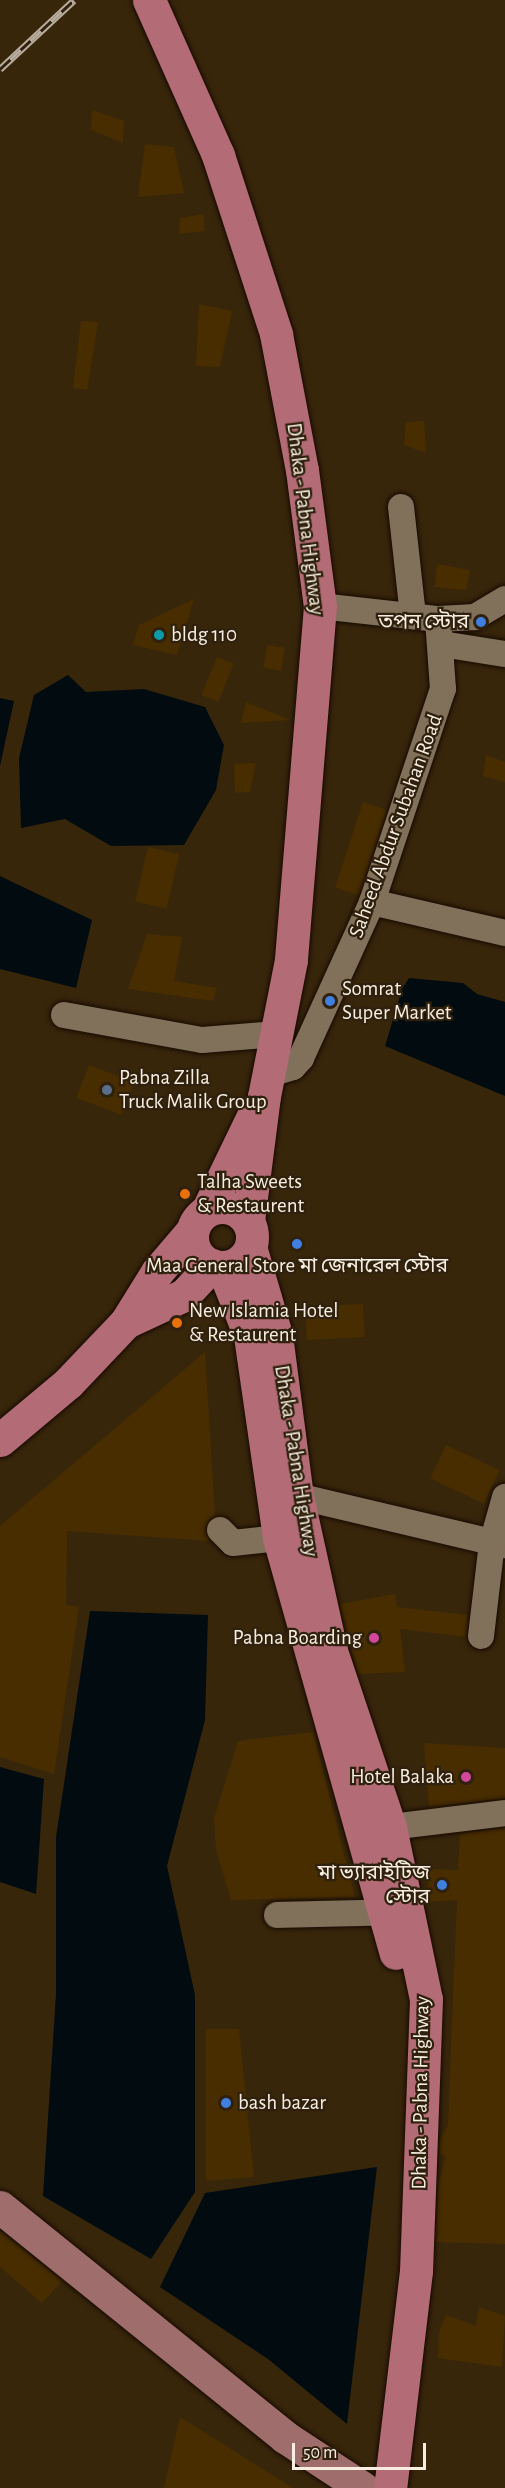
<!DOCTYPE html>
<meta charset="utf-8">
<style>
body{margin:0}
#map{position:relative;width:505px;height:2488px;overflow:hidden;background:#2f210d;font-family:"Alegreya Sans","Noto Sans Bengali",sans-serif}
div>[style]{position:absolute}
.built>*{inset:0;background:#38260b;transform-origin:0 0}
.water>*{inset:0;background:#010b10}
.building>*{inset:0;background:#482d00;transform-origin:0 0}
.roads{filter:drop-shadow(0 0 2px #170a00) drop-shadow(0 0 2px #170a00)}
.minor>*{height:26px;margin:-13px;padding:0 13px;transform-origin:13px;border-radius:13px;background:#81705a}
.major>*{height:33px;margin:-16.5px;padding:0 16.5px;transform-origin:16.5px;border-radius:16.5px;background:#9f6d6b}
.highway>*{height:33px;margin:-16.5px;padding:0 16.5px;transform-origin:16.5px;border-radius:16.5px;background:#b36b76}
.highway>.ring{margin:-16.5px;padding:0;box-sizing:content-box;background:none;border:33px solid #b36b76;border-radius:50%}
.rail>*{height:7px;margin-top:-3.5px;transform-origin:0;background:repeating-linear-gradient(90deg,#2f210d 0 14px,#b8ad9e 0 28px);box-sizing:border-box;border-block:2px solid #b8ad9e}
.dots>*{width:16px;height:16px;translate:-50% -50%;box-sizing:border-box;border:3px solid #2f210d;border-radius:50%}
span{translate:-50% -50%;white-space:nowrap;text-align:center;line-height:1.15;-webkit-text-stroke:4.5px #2f210d;paint-order:stroke}
.street-label{font-size:21px;color:#f7eee1}
.poi-label{font-size:21px;color:#f7eee1}
.right{translate:-100% -50%;text-align:right}
.left{translate:0 -50%;text-align:left}
.scale{position:absolute;left:292px;top:2443px;width:134px;height:27px;box-sizing:border-box;border:3px solid #f7eee1;border-top:0;padding-left:8px;font-size:18px;line-height:21px;white-space:nowrap;color:#f7eee1;-webkit-text-stroke:4px #2f210d;paint-order:stroke}
</style>
<div id="map">
<div class="built">
<div style="left:0;top:0;width:505px;height:2488px"></div>
</div>
<div class="water">
<div style="clip-path:polygon(68px 675px,86px 692px,144px 689px,205px 707px,224px 745px,216px 790px,184px 845px,111px 846px,65px 819px,21px 828px,19px 758px,34px 695px)"></div>
<div style="clip-path:polygon(0 698px,14px 701px,0 766px)"></div>
<div style="clip-path:polygon(0 876px,92px 920px,76px 988px,0 969px)"></div>
<div style="clip-path:polygon(409px 978px,463px 983px,477px 994px,505px 1002px,505px 1096px,385px 1046px,402px 989px)"></div>
<div style="clip-path:polygon(90px 1611px,208px 1615px,205px 1720px,167px 1866px,195px 1995px,195px 2192px,151px 2259px,43px 2196px,56px 1994px,56px 1837px)"></div>
<div style="clip-path:polygon(0 1767px,44px 1779px,36px 1894px,0 1882px)"></div>
<div style="clip-path:polygon(377px 2167px,347px 2424px,268px 2359px,160px 2287px,205px 2193px)"></div>
</div>
<div class="building">
<div style="clip-path:polygon(92px 110px,124px 121px,123px 143px,91px 130px)"></div>
<div style="clip-path:polygon(145px 144px,174px 147px,184px 193px,138px 197px)"></div>
<div style="clip-path:polygon(204px 214px,204px 231px,179px 234px,180px 218px)"></div>
<div style="clip-path:polygon(199px 304px,232px 311px,220px 367px,196px 366px)"></div>
<div style="clip-path:polygon(81px 321px,98px 322px,87px 390px,73px 388px)"></div>
<div style="clip-path:polygon(424px 421px,426px 453px,404px 445px,406px 422px)"></div>
<div style="clip-path:polygon(437px 564px,470px 570px,466px 590px,435px 587px)"></div>
<div style="clip-path:polygon(194px 599px,177px 655px,133px 645px,139px 625px)"></div>
<div style="left:267px;top:645px;width:18px;height:23px;rotate:9deg"></div>
<div style="left:217px;top:657px;width:18px;height:41px;rotate:22deg"></div>
<div style="clip-path:polygon(246px 702px,290px 720px,241px 723px)"></div>
<div style="clip-path:polygon(486px 755px,505px 762px,505px 782px,483px 776px)"></div>
<div style="clip-path:polygon(256px 763px,250px 792px,235px 793px,234px 764px)"></div>
<div style="left:363px;top:802px;width:25px;height:90px;rotate:18deg"></div>
<div style="left:148px;top:847px;width:32px;height:56px;rotate:13deg"></div>
<div style="clip-path:polygon(147px 934px,182px 937px,174px 981px,217px 988px,213px 1001px,128px 989px)"></div>
<div style="left:89px;top:1065px;width:48px;height:35px;rotate:21deg"></div>
<div style="left:363px;top:1304px;width:33px;height:58px;rotate:87deg"></div>
<div style="clip-path:polygon(205px 1352px,215px 1516px,205px 1527px,209px 1541px,67px 1531px,66px 1605px,79px 1607px,54px 1774px,0 1757px,0 1526px)"></div>
<div style="left:446px;top:1445px;width:59px;height:37px;rotate:25deg"></div>
<div style="clip-path:polygon(395px 1594px,397px 1607px,468px 1615px,466px 1637px,400px 1629px,405px 1672px,358px 1674px,340px 1604px)"></div>
<div style="clip-path:polygon(313px 1732px,355px 1897px,231px 1900px,216px 1849px,214px 1818px,238px 1741px)"></div>
<div style="clip-path:polygon(424px 1743px,505px 1748px,505px 1798px,429px 1807px)"></div>
<div style="clip-path:polygon(505px 1828px,505px 2244px,436px 2242px,438px 2184px,446px 2157px,439px 2153px,440px 2140px,448px 2125px,457px 1900px,430px 1902px,427px 1869px,458px 1870px,460px 1834px)"></div>
<div style="clip-path:polygon(206px 2029px,239px 2029px,254px 2177px,206px 2181px)"></div>
<div style="clip-path:polygon(0 2231px,62px 2281px,42px 2303px,0 2267px)"></div>
<div style="clip-path:polygon(479px 2307px,505px 2316px,502px 2367px,438px 2358px,439px 2332px,446px 2315px,476px 2326px)"></div>
<div style="clip-path:polygon(180px 2417px,293px 2488px,164px 2488px)"></div>
</div>
<div class="roads">
<div class="minor">
<div style="left:401px;top:507px;width:110px;rotate:83.7deg"></div>
<div style="left:320px;top:606px;width:119px;rotate:6.3deg"></div>
<div style="left:442px;top:644px;width:64px;rotate:9deg"></div>
<div style="left:372px;top:902px;width:137px;rotate:13.1deg"></div>
<div style="left:64px;top:1015px;width:140px;rotate:10.3deg"></div>
<div style="left:202px;top:1040px;width:75px;rotate:-4.6deg"></div>
<div style="left:270px;top:1074px;width:24px;rotate:-17deg"></div>
<div style="left:293px;top:1067px;width:12px;rotate:-48deg"></div>
<div style="left:301px;top:1058px;width:171px;rotate:-65.5deg"></div>
<div style="left:372px;top:902px;width:225px;rotate:-71.6deg"></div>
<div style="left:443px;top:689px;width:70px;rotate:-94.1deg"></div>
<div style="left:438px;top:619px;width:37px;rotate:-3deg"></div>
<div style="left:475px;top:617px;width:35px;rotate:-31deg"></div>
<div style="left:297px;top:1496px;width:214px;rotate:13.3deg"></div>
<div style="left:220px;top:1530px;width:18px;rotate:45deg"></div>
<div style="left:233px;top:1543px;width:46px;rotate:-6.2deg"></div>
<div style="left:481px;top:1636px;width:94px;rotate:-83.3deg"></div>
<div style="left:492px;top:1543px;width:48px;rotate:-74.2deg"></div>
<div style="left:390px;top:1827px;width:116px;rotate:-6.9deg"></div>
<div style="left:277px;top:1915px;width:124px;rotate:-1.4deg"></div>
</div>
<div class="major">
<div style="left:0;top:2207px;width:366px;rotate:38.9deg"></div>
<div style="left:285px;top:2437px;width:93px;rotate:33.2deg"></div>
</div>
<div class="highway">
<div style="left:149px;top:0;width:170px;rotate:66deg"></div>
<div style="left:218px;top:155px;width:188px;rotate:72deg"></div>
<div style="left:276px;top:334px;width:138px;rotate:79.2deg"></div>
<div style="left:302px;top:470px;width:137px;rotate:82.5deg"></div>
<div style="left:320px;top:606px;width:355px;rotate:94.7deg"></div>
<div style="left:291px;top:960px;width:139px;rotate:101.2deg"></div>
<div style="left:264px;top:1096px;width:126px;rotate:97.3deg"></div>
<div class="ring" style="left:192px;top:1207px;width:27px;height:27px"></div>
<div style="left:209px;top:1207px;width:103px;rotate:-64.2deg"></div>
<div style="left:251px;top:1250px;width:89px;rotate:73.6deg"></div>
<div style="left:276px;top:1335px;width:162px;rotate:82.6deg"></div>
<div style="left:297px;top:1496px;width:159px;rotate:77.6deg"></div>
<div style="left:331px;top:1651px;width:186px;rotate:71.5deg"></div>
<div style="left:390px;top:1827px;width:176px;rotate:78.2deg"></div>
<div style="left:426px;top:1999px;width:272px;rotate:92.1deg"></div>
<div style="left:416px;top:2271px;width:219px;rotate:96.8deg"></div>
<div style="left:223px;top:1268px;width:73px;rotate:68.3deg"></div>
<div style="left:250px;top:1336px;width:204px;rotate:81.8deg"></div>
<div style="left:279px;top:1538px;width:431px;rotate:74.3deg"></div>
<div style="left:126px;top:1322px;width:64px;rotate:-25deg"></div>
<div style="left:184px;top:1295px;width:41px;rotate:-47deg"></div>
<div style="left:0;top:1440px;width:89px;rotate:-40deg"></div>
<div style="left:68px;top:1383px;width:84px;rotate:-46.4deg"></div>
<div style="left:126px;top:1322px;width:59px;rotate:-58.2deg"></div>
<div style="left:157px;top:1272px;width:52px;rotate:-49.6deg"></div>
</div>
</div>
<div class="rail">
<div style="left:0;top:69px;width:101px;rotate:-43deg"></div>
</div>
<div class="dots">
<div style="left:481px;top:622px;background:#3f7fe0"></div>
<div style="left:159px;top:635px;background:#0f9aa8"></div>
<div style="left:330px;top:1001px;background:#3f7fe0"></div>
<div style="left:107px;top:1090px;background:#5c6f8a"></div>
<div style="left:185px;top:1194px;background:#e8710a"></div>
<div style="left:297px;top:1244px;background:#3f7fe0"></div>
<div style="left:177px;top:1323px;background:#e8710a"></div>
<div style="left:374px;top:1638px;background:#d1479c"></div>
<div style="left:466px;top:1777px;background:#d1479c"></div>
<div style="left:442px;top:1885px;background:#3f7fe0"></div>
<div style="left:226px;top:2103px;background:#3f7fe0"></div>
</div>
<div class="street-label">
<span style="left:305px;top:519px;rotate:83deg">Dhaka - Pabna Highway</span>
<span style="left:396px;top:826px;rotate:-70deg">Saheed Abdur Subahan Road</span>
<span style="left:296px;top:1461px;rotate:81deg">Dhaka - Pabna Highway</span>
<span style="left:421px;top:2093px;rotate:-89deg">Dhaka - Pabna Highway</span>
</div>
<div class="poi-label">
<span class="right" style="left:469px;top:622px">তপন স্টোর</span>
<span class="left" style="left:171px;top:635px">bldg 110</span>
<span class="left" style="left:342px;top:1001px">Somrat<br>Super Market</span>
<span class="left" style="left:119px;top:1090px">Pabna Zilla<br>Truck Malik Group</span>
<span class="left" style="left:197px;top:1194px">Talha Sweets<br>&amp; Restaurent</span>
<span style="left:297px;top:1266px">Maa General Store মা জেনারেল স্টোর</span>
<span class="left" style="left:189px;top:1323px">New Islamia Hotel<br>&amp; Restaurent</span>
<span class="right" style="left:362px;top:1638px">Pabna Boarding</span>
<span class="right" style="left:454px;top:1777px">Hotel Balaka</span>
<span class="right" style="left:430px;top:1885px">মা ভ‍্যারাইটিজ<br>স্টোর</span>
<span class="left" style="left:238px;top:2103px">bash bazar</span>
</div>
<div class="scale">50 m</div>
</div>
